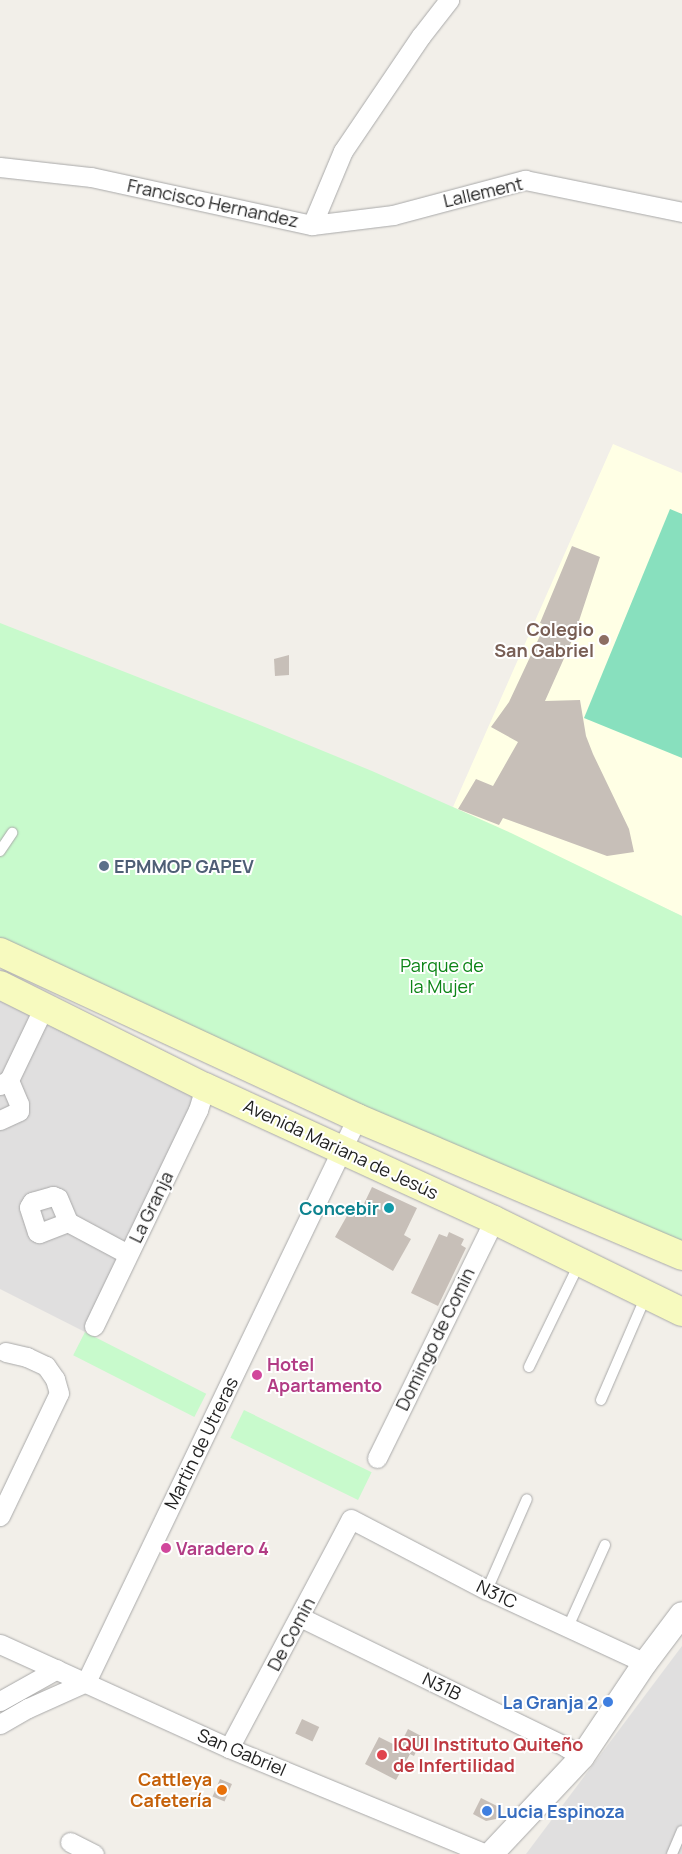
<!DOCTYPE html>
<meta charset="utf-8">
<style>
body{margin:0}
#map{position:relative;width:682px;height:1854px;overflow:hidden;background:#f2efe9;font-family:Manrope,sans-serif}
div>[style]{position:absolute}
.residential>*{inset:0;background:#e0dfdf}
.education>*{inset:0;background:#ffffe5}
.park>*{inset:0;background:#c8facc;transform-origin:0 0}
.pitch>*{inset:0;background:#88e0be}
.building>*{inset:0;background:#c7bfb8;transform-origin:0 0}
.roads{filter:drop-shadow(0 0 1px #a9a9a9) drop-shadow(0 0 1px #a9a9a9)}
.service>*{height:10px;margin:-5px;padding:0 5px;transform-origin:5px;border-radius:5px;background:#fff}
.minor>*{height:19px;margin:-9.5px;padding:0 9.5px;transform-origin:9.5px;border-radius:9.5px;background:#fff}
.tertiary>*{height:24px;margin:-12px;padding:0 12px;transform-origin:12px;border-radius:12px;background:#fff}
.secondary>*{height:28px;margin:-14px;padding:0 14px;transform-origin:14px;border-radius:14px;background:#f7fabf}
.dots>*{width:14px;height:14px;translate:-50% -50%;box-sizing:border-box;border:2px solid #fff;border-radius:50%}
span{translate:-50% -50%;white-space:nowrap;text-align:center;line-height:1.15;-webkit-text-stroke:4px #fff;paint-order:stroke}
.street-label{font-size:18px;color:#222}
.education-label{font-size:18px;color:#785e54;font-weight:700}
.right{translate:-100% -50%;text-align:right}
.service-label{font-size:18px;color:#4e5e75;font-weight:700}
.left{translate:0 -50%;text-align:left}
.park-label{font-size:18px;color:#0c8416}
.culture-label{font-size:18px;color:#0d838f;font-weight:700}
.hotel-label{font-size:18px;color:#b23c85;font-weight:700}
.shop-label{font-size:18px;color:#366cbe;font-weight:700}
.health-label{font-size:18px;color:#be3a42;font-weight:700}
.food-label{font-size:18px;color:#c56008;font-weight:700}
</style>
<div id="map">
<div class="residential">
<div style="clip-path:polygon(0 993px,197px 1091px,85px 1332px,0 1289px)"></div>
<div style="clip-path:polygon(682px 1646px,682px 1854px,526px 1854px)"></div>
</div>
<div class="education">
<div style="clip-path:polygon(613px 444px,682px 473px,682px 916px,453px 807px)"></div>
</div>
<div class="park">
<div style="clip-path:polygon(0 623px,255px 723px,372px 771px,511px 833px,682px 916px,682px 1256px,0 946px)"></div>
<div style="left:85px;top:1332px;width:136px;height:26px;rotate:27deg"></div>
<div style="left:244px;top:1410px;width:142px;height:31px;rotate:26deg"></div>
</div>
<div class="pitch">
<div style="clip-path:polygon(670px 509px,682px 514px,682px 758px,584px 718px)"></div>
</div>
<div class="building">
<div style="clip-path:polygon(572px 546px,600px 557px,574px 636px,545px 701px,580px 700px,586px 736px,593px 754px,629px 829px,634px 852px,607px 856px,503px 818px,499px 825px,458px 809px,476px 779px,493px 786px,518px 742px,491px 727px,509px 702px,545px 625px,540px 623px)"></div>
<div style="clip-path:polygon(289px 655px,289px 675px,275px 676px,274px 659px)"></div>
<div style="clip-path:polygon(372px 1187px,417px 1208px,404px 1235px,411px 1239px,393px 1271px,335px 1237px,352px 1207px,360px 1212px)"></div>
<div style="clip-path:polygon(449px 1232px,464px 1239px,461px 1245px,466px 1248px,438px 1306px,411px 1293px,439px 1234px,447px 1237px)"></div>
<div style="left:302px;top:1719px;width:19px;height:16px;rotate:25deg"></div>
<div style="clip-path:polygon(408px 1729px,423px 1737px,414px 1756px,410px 1754px,396px 1780px,365px 1764px,379px 1737px,399px 1747px)"></div>
<div style="left:220px;top:1779px;width:13px;height:19px;rotate:23deg"></div>
<div style="clip-path:polygon(481px 1798px,501px 1808px,496px 1819px,486px 1821px,473px 1814px)"></div>
</div>
<div class="roads">
<div class="service">
<div style="left:0;top:851px;width:22px;rotate:-56deg"></div>
<div style="left:529px;top:1367px;width:114px;rotate:-64.1deg"></div>
<div style="left:601px;top:1400px;width:113px;rotate:-66.6deg"></div>
<div style="left:487px;top:1590px;width:99px;rotate:-66.3deg"></div>
<div style="left:568px;top:1627px;width:90px;rotate:-65.7deg"></div>
<div style="left:672px;top:1854px;width:25px;rotate:-67deg"></div>
</div>
<div class="minor">
<div style="left:0;top:167px;width:92px;rotate:6.3deg"></div>
<div style="left:91px;top:177px;width:226px;rotate:12.3deg"></div>
<div style="left:312px;top:225px;width:80px;rotate:-67.3deg"></div>
<div style="left:343px;top:151px;width:139px;rotate:-55.9deg"></div>
<div style="left:421px;top:36px;width:46px;rotate:-52.1deg"></div>
<div style="left:312px;top:225px;width:82px;rotate:-7deg"></div>
<div style="left:393px;top:215px;width:137px;rotate:-14.9deg"></div>
<div style="left:525px;top:180px;width:160px;rotate:11.5deg"></div>
<div style="left:0;top:1085px;width:10px;rotate:-29deg"></div>
<div style="left:9px;top:1080px;width:81px;rotate:-64.4deg"></div>
<div style="left:0;top:1120px;width:21px;rotate:-25deg"></div>
<div style="left:19px;top:1111px;width:7px;rotate:-90deg"></div>
<div style="left:19px;top:1104px;width:26px;rotate:-113deg"></div>
<div style="left:68px;top:1222px;width:31px;rotate:159deg"></div>
<div style="left:39px;top:1233px;width:2px;rotate:-153deg"></div>
<div style="left:37px;top:1232px;width:26px;rotate:-108deg"></div>
<div style="left:29px;top:1207px;width:6px;rotate:-59deg"></div>
<div style="left:32px;top:1202px;width:22px;rotate:-16deg"></div>
<div style="left:53px;top:1196px;width:5px;rotate:22deg"></div>
<div style="left:58px;top:1198px;width:26px;rotate:67deg"></div>
<div style="left:68px;top:1222px;width:68px;rotate:28.1deg"></div>
<div style="left:94px;top:1326px;width:240px;rotate:-64.3deg"></div>
<div style="left:198px;top:1110px;width:24px;rotate:-73deg"></div>
<div style="left:377px;top:1458px;width:265px;rotate:-63.8deg"></div>
<div style="left:0;top:1516px;width:136px;rotate:-64.4deg"></div>
<div style="left:59px;top:1393px;width:15px;rotate:-106deg"></div>
<div style="left:55px;top:1379px;width:16px;rotate:-125deg"></div>
<div style="left:46px;top:1366px;width:21px;rotate:-155deg"></div>
<div style="left:27px;top:1357px;width:22px;rotate:-167deg"></div>
<div style="left:300px;top:1617px;width:296px;rotate:26deg"></div>
<div style="left:566px;top:1747px;width:19px;rotate:32deg"></div>
<div style="left:0;top:1644px;width:252px;rotate:24.4deg"></div>
<div style="left:229px;top:1748px;width:278px;rotate:22.4deg"></div>
<div style="left:0;top:1701px;width:65px;rotate:-29.3deg"></div>
<div style="left:0;top:1724px;width:32px;rotate:-30deg"></div>
<div style="left:28px;top:1708px;width:64px;rotate:-24.1deg"></div>
<div style="left:86px;top:1682px;width:626px;rotate:-64.34deg"></div>
<div style="left:229px;top:1748px;width:259px;rotate:-62deg"></div>
<div style="left:351px;top:1519px;width:153px;rotate:27.6deg"></div>
<div style="left:487px;top:1590px;width:174px;rotate:24.8deg"></div>
<div style="left:70px;top:1842px;width:27px;rotate:27deg"></div>
</div>
<div class="tertiary">
<div style="left:491px;top:1854px;width:133px;rotate:-46.8deg"></div>
<div style="left:582px;top:1757px;width:113px;rotate:-56.2deg"></div>
<div style="left:645px;top:1663px;width:61px;rotate:-52.9deg"></div>
</div>
<div class="secondary">
<div style="left:0;top:952px;width:394px;rotate:24.9deg"></div>
<div style="left:357px;top:1118px;width:353px;rotate:23deg"></div>
<div style="left:0;top:985px;width:229px;rotate:26.5deg"></div>
<div style="left:205px;top:1087px;width:318px;rotate:24.7deg"></div>
<div style="left:494px;top:1220px;width:209px;rotate:26.1deg"></div>
</div>
</div>
<div class="dots">
<div style="left:604px;top:640px;background:#8d6e63"></div>
<div style="left:104px;top:866px;background:#5c6f8a"></div>
<div style="left:389px;top:1208px;background:#0f9aa8"></div>
<div style="left:257px;top:1375px;background:#d1479c"></div>
<div style="left:166px;top:1548px;background:#d1479c"></div>
<div style="left:608px;top:1702px;background:#3f7fe0"></div>
<div style="left:382px;top:1755px;background:#e0444e"></div>
<div style="left:222px;top:1790px;background:#e8710a"></div>
<div style="left:487px;top:1811px;background:#3f7fe0"></div>
</div>
<div class="street-label">
<span style="left:483px;top:192px;rotate:-13deg">Lallement</span>
<span style="left:213px;top:203px;rotate:12deg">Francisco Hernandez</span>
<span style="left:341px;top:1149px;rotate:25deg">Avenida Mariana de Jesús</span>
<span style="left:151px;top:1207px;rotate:-64deg">La Granja</span>
<span style="left:435px;top:1339px;rotate:-64deg">Domingo de Comin</span>
<span style="left:201px;top:1443px;rotate:-64deg">Martin de Utreras</span>
<span style="left:497px;top:1594px;rotate:26deg">N31C</span>
<span style="left:291px;top:1634px;rotate:-62deg">De Comin</span>
<span style="left:442px;top:1686px;rotate:26deg">N31B</span>
<span style="left:242px;top:1752px;rotate:23deg">San Gabriel</span>
</div>
<div class="education-label">
<span class="right" style="left:594px;top:640px">Colegio<br>San Gabriel</span>
</div>
<div class="service-label">
<span class="left" style="left:114px;top:866px">EPMMOP GAPEV</span>
</div>
<div class="park-label">
<span style="left:442px;top:976px">Parque de<br>la Mujer</span>
</div>
<div class="culture-label">
<span class="right" style="left:379px;top:1208px">Concebir</span>
</div>
<div class="hotel-label">
<span class="left" style="left:267px;top:1375px">Hotel<br>Apartamento</span>
<span class="left" style="left:176px;top:1548px">Varadero 4</span>
</div>
<div class="shop-label">
<span class="right" style="left:598px;top:1702px">La Granja 2</span>
<span class="left" style="left:497px;top:1811px">Lucia Espinoza</span>
</div>
<div class="health-label">
<span class="left" style="left:393px;top:1755px">IQUI Instituto Quiteño<br>de Infertilidad</span>
</div>
<div class="food-label">
<span class="right" style="left:212px;top:1790px">Cattleya<br>Cafetería</span>
</div>
</div>
